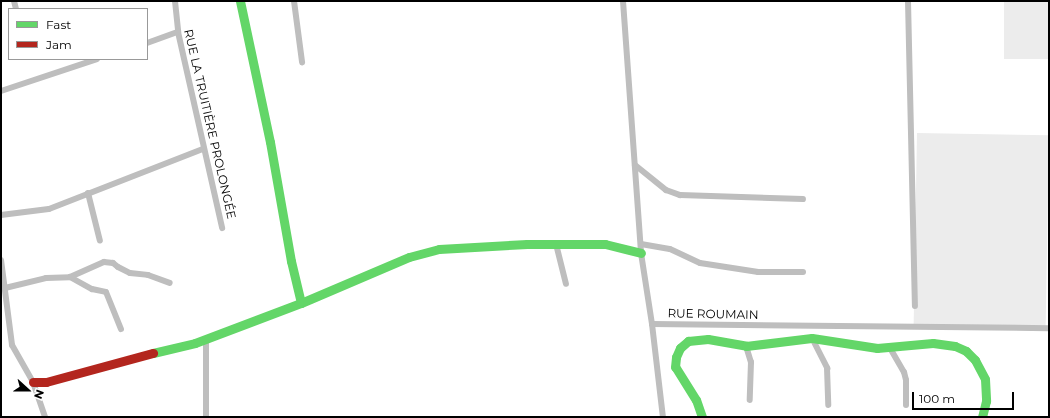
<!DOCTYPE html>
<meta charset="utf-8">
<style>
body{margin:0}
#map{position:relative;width:1050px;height:418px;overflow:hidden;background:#fff;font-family:Montserrat,sans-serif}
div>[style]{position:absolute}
.green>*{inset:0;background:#ececec;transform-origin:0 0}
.street>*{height:6px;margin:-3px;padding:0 3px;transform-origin:3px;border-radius:3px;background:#bebebe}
.fast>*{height:9px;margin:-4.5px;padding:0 4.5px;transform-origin:4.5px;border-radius:4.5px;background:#63d668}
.jam>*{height:9px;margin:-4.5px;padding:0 4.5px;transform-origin:4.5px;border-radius:4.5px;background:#b3261e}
span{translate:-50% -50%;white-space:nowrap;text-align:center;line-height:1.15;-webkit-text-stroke:4px #fff;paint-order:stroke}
.street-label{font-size:12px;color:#000}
.frame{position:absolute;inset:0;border:2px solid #000;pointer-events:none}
.legend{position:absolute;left:8px;top:8px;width:140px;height:52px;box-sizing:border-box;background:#fff;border:1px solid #999;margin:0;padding:5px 7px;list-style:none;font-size:12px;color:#000}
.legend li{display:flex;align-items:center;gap:8px;height:20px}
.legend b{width:20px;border:1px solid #999}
.north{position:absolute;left:8px;top:370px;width:40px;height:40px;-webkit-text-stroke:3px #fff;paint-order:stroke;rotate:111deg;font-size:11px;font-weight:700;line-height:16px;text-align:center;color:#000}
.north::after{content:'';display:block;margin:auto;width:14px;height:18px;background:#000;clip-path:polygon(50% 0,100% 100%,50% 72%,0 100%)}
.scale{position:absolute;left:912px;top:392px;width:102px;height:18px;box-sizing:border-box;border:2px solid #000;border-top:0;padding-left:5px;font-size:12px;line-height:14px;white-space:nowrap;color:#000;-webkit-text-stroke:3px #fff;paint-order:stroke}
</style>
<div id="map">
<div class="green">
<div style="left:1004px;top:1px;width:45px;height:58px"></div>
<div style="left:917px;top:133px;width:132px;height:192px;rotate:1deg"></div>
</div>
<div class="street">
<div style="left:14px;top:1px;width:8px;rotate:76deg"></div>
<div style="left:175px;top:1px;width:31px;rotate:84deg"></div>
<div style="left:178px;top:32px;width:201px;rotate:77.3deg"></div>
<div style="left:294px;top:1px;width:62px;rotate:82.5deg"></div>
<div style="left:623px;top:1px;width:253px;rotate:85.9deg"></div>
<div style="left:641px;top:253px;width:72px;rotate:81.2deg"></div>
<div style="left:652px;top:324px;width:94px;rotate:83.3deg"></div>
<div style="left:908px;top:1px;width:305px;rotate:88.7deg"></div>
<div style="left:147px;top:43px;width:33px;rotate:-20deg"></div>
<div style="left:1px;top:91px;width:101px;rotate:-18.4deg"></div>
<div style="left:635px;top:165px;width:40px;rotate:39deg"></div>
<div style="left:666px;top:190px;width:15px;rotate:20deg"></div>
<div style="left:680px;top:195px;width:123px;rotate:1.9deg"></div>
<div style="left:88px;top:193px;width:49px;rotate:76deg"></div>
<div style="left:1px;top:215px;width:48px;rotate:-7.1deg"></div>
<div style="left:49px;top:209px;width:165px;rotate:-21.3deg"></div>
<div style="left:556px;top:244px;width:41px;rotate:76deg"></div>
<div style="left:641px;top:244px;width:29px;rotate:10deg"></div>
<div style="left:670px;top:249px;width:33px;rotate:25deg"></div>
<div style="left:700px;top:263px;width:59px;rotate:8.8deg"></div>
<div style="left:758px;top:272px;width:45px"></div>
<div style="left:1px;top:260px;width:86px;rotate:82.6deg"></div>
<div style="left:12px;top:345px;width:43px;rotate:60.4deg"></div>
<div style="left:33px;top:382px;width:37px;rotate:71deg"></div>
<div style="left:70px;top:277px;width:25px;rotate:29deg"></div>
<div style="left:92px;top:289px;width:14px;rotate:12deg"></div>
<div style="left:106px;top:292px;width:40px;rotate:68deg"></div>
<div style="left:5px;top:288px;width:42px;rotate:-13.7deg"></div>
<div style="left:46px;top:278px;width:24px;rotate:-2deg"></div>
<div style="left:70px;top:277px;width:37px;rotate:-24deg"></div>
<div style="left:104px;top:262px;width:9px;rotate:6deg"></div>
<div style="left:113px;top:263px;width:6px;rotate:39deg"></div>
<div style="left:118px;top:267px;width:13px;rotate:27deg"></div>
<div style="left:130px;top:273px;width:18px;rotate:6deg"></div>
<div style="left:148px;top:275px;width:23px;rotate:20deg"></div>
<div style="left:652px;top:324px;width:397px;rotate:0.6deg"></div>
<div style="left:812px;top:338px;width:34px;rotate:63deg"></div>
<div style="left:827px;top:368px;width:37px;rotate:88deg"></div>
<div style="left:206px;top:339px;width:78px;rotate:90deg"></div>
<div style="left:746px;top:346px;width:17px;rotate:73deg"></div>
<div style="left:751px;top:362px;width:38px;rotate:92deg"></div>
<div style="left:890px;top:348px;width:28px;rotate:60deg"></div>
<div style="left:904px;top:372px;width:8px;rotate:76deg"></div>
<div style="left:906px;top:380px;width:25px;rotate:90deg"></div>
</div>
<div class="fast">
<div style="left:240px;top:1px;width:144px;rotate:78deg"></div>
<div style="left:270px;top:142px;width:121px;rotate:80deg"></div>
<div style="left:291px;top:261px;width:43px;rotate:76.6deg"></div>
<div style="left:153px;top:353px;width:43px;rotate:-13.4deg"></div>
<div style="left:195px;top:343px;width:113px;rotate:-20.7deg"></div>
<div style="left:301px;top:303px;width:117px;rotate:-23.1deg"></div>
<div style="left:409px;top:257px;width:31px;rotate:-15deg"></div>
<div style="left:439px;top:249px;width:88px;rotate:-3.3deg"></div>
<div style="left:527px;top:244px;width:78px"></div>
<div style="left:605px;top:244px;width:37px;rotate:14deg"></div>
<div style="left:702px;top:417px;width:18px;rotate:-109deg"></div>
<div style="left:696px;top:400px;width:39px;rotate:-122deg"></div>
<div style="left:675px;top:367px;width:10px;rotate:-84deg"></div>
<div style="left:676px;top:357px;width:10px;rotate:-66deg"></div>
<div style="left:680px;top:348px;width:11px;rotate:-41deg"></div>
<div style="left:688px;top:341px;width:20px;rotate:-6deg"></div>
<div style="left:708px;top:339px;width:39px;rotate:10deg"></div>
<div style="left:746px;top:346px;width:66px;rotate:-6.9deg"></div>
<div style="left:812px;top:338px;width:66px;rotate:8.7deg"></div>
<div style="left:877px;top:348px;width:56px;rotate:-5.1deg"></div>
<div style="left:933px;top:343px;width:22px;rotate:8deg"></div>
<div style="left:955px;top:346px;width:12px;rotate:24deg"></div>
<div style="left:966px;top:351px;width:13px;rotate:45deg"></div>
<div style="left:975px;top:360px;width:21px;rotate:62deg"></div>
<div style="left:985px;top:379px;width:22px;rotate:87deg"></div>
<div style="left:986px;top:401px;width:16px;rotate:104deg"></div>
</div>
<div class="jam">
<div style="left:33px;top:382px;width:13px"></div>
<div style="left:46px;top:382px;width:111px;rotate:-15.2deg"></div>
</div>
<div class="street-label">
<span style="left:210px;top:124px;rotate:77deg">RUE LA TRUITIÈRE PROLONGÉE</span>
<span style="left:713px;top:314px;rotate:1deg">RUE ROUMAIN</span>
</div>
<div class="frame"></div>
<ul class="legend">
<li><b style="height:5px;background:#63d668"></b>Fast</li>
<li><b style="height:5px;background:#b3261e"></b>Jam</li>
</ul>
<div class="north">N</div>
<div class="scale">100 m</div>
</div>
